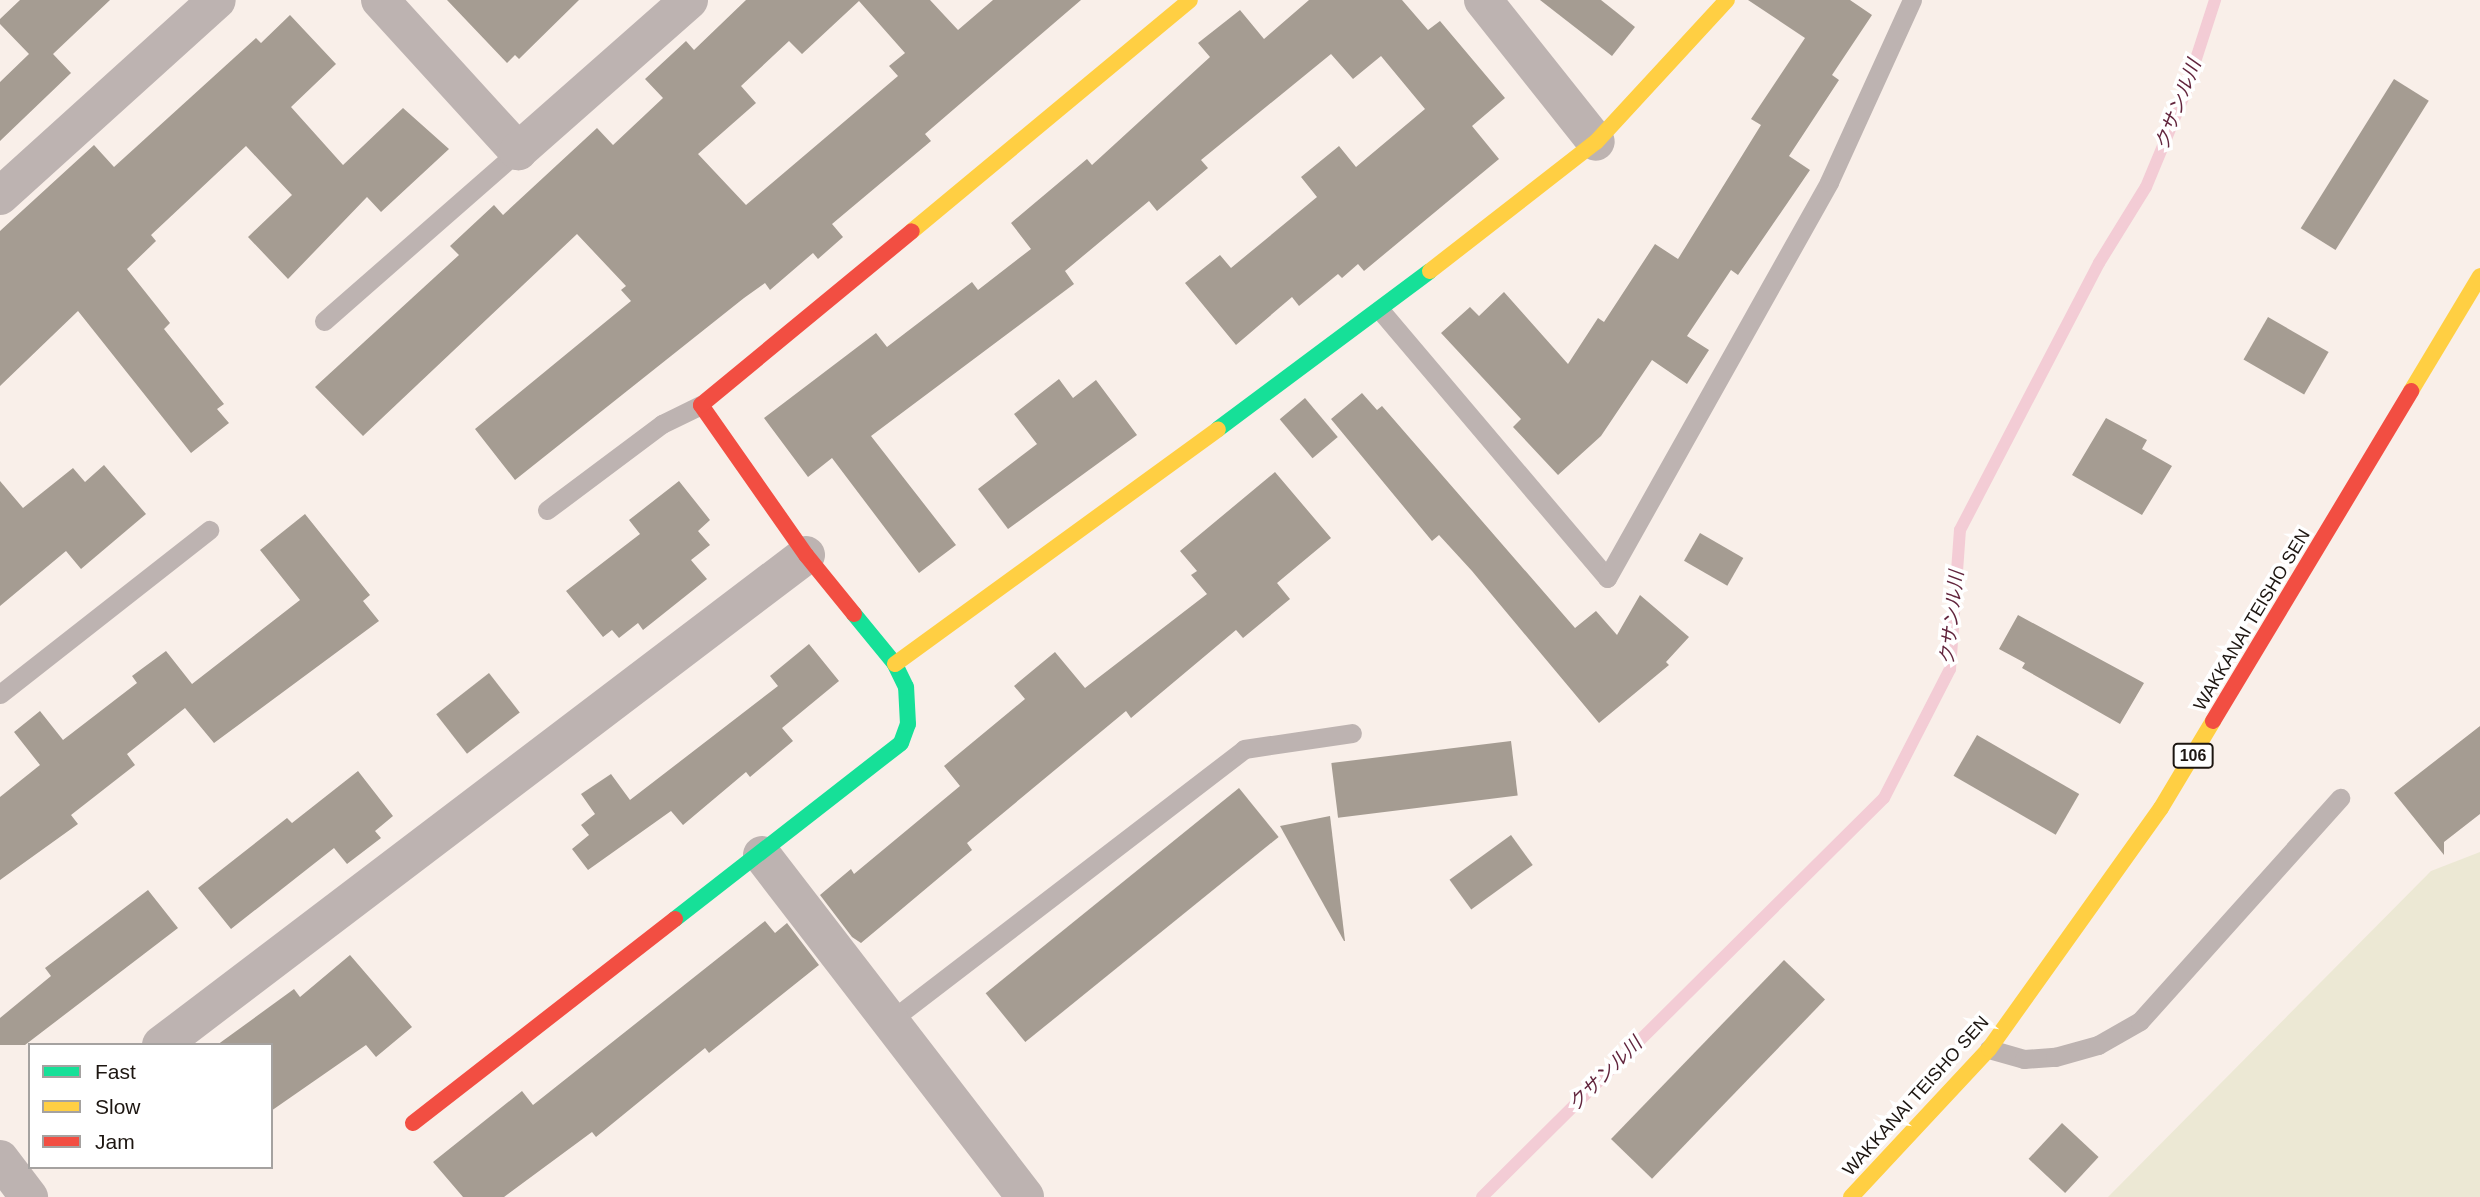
<!DOCTYPE html>
<meta charset="utf-8">
<style>
body{margin:0}
#map{position:relative;width:2480px;height:1197px;overflow:hidden;background:#f9efe9;font-family:Helvetica,"Noto Sans JP",sans-serif}
div>[style]{position:absolute}
.green>*{inset:0;background:#ece8d4}
.stream>*{height:12px;margin:-6px;padding:0 6px;transform-origin:6px;border-radius:6px;background:#f3ccd5}
.building>*{inset:0;background:#a59c92;transform-origin:0 0}
.lane>*{height:19px;margin:-9.5px;padding:0 9.5px;transform-origin:9.5px;border-radius:9.5px;background:#bdb3b1}
.street>*{height:38px;margin:-19px;padding:0 19px;transform-origin:19px;border-radius:19px;background:#bdb3b1}
.fast>*{height:16px;margin:-8px;padding:0 8px;transform-origin:8px;border-radius:8px;background:#16e098}
.slow>*{height:16px;margin:-8px;padding:0 8px;transform-origin:8px;border-radius:8px;background:#ffcf43}
.jam>*{height:16px;margin:-8px;padding:0 8px;transform-origin:8px;border-radius:8px;background:#f24e42}
span{translate:-50% -50%;white-space:nowrap;text-align:center;line-height:1.15;-webkit-text-stroke:7px #fff;paint-order:stroke}
.shield-label span{padding:2px 5px;background:#fff;border:2px solid;border-radius:5px;-webkit-text-stroke-width:0}
.shield-label{font-size:16px;color:#1d1611;font-weight:700}
.street-label{font-size:18px;color:#1d1611}
.water-label{font-size:19px;color:#62253d;font-style:italic}
.legend{position:absolute;left:28px;top:1043px;width:245px;height:126px;box-sizing:border-box;background:#fff;border:2px solid #a5a2a0;margin:0;padding:9px 12px;list-style:none;font-size:21px;color:#1d1611}
.legend li{display:flex;align-items:center;gap:14px;height:35px}
.legend b{width:35px;border:2px solid #a5a2a0}
</style>
<div id="map">
<div class="green">
<div style="clip-path:polygon(2480px 852px,2480px 1197px,2108px 1197px,2431px 871px)"></div>
</div>
<div class="stream">
<div style="left:1482px;top:1197px;width:566px;rotate:-44.79deg"></div>
<div style="left:1884px;top:798px;width:145px;rotate:-62.9deg"></div>
<div style="left:1950px;top:669px;width:139px;rotate:-85.9deg"></div>
<div style="left:1960px;top:530px;width:301px;rotate:-62.5deg"></div>
<div style="left:2099px;top:263px;width:89px;rotate:-58.3deg"></div>
<div style="left:2146px;top:187px;width:102px;rotate:-67.5deg"></div>
<div style="left:2185px;top:93px;width:98px;rotate:-72.1deg"></div>
</div>
<div class="building">
<div style="clip-path:polygon(20px 0,110px 0,53px 54px,71px 73px,0 141px,0 82px,29px 54px,0 24px,0 19px)"></div>
<div style="clip-path:polygon(447px 0,579px 0,519px 59px,515px 55px,507px 63px)"></div>
<div style="clip-path:polygon(evenodd,746px 0,930px 0,958px 30px,993px 0,1081px 0,925px 134px,931px 141px,832px 224px,843px 237px,818px 259px,813px 253px,770px 290px,765px 283px,744px 298px,515px 480px,475px 429px,631px 301px,621px 290px,626px 286px,577px 234px,363px 436px,315px 387px,459px 255px,450px 246px,494px 205px,503px 215px,597px 128px,613px 145px,663px 98px,645px 79px,686px 41px,694px 50px,746px 0,859px 1px,905px 53px,889px 66px,898px 76px,746px 205px,698px 154px,756px 103px,741px 86px,789px 41px,802px 54px,859px 1px)"></div>
<div style="clip-path:polygon(1309px 0,1402px 0,1428px 30px,1440px 21px,1505px 98px,1472px 126px,1499px 159px,1364px 271px,1358px 264px,1342px 278px,1338px 274px,1299px 306px,1292px 297px,1236px 345px,1185px 283px,1220px 255px,1231px 268px,1317px 197px,1301px 177px,1339px 146px,1356px 167px,1425px 109px,1381px 56px,1353px 79px,1331px 54px,1201px 160px,1208px 168px,1157px 211px,1149px 201px,1065px 271px,1074px 284px,871px 436px,956px 545px,919px 573px,832px 458px,808px 477px,764px 418px,876px 333px,887px 347px,972px 282px,978px 290px,1031px 249px,1011px 223px,1087px 159px,1092px 165px,1210px 57px,1198px 43px,1240px 10px,1264px 39px)"></div>
<div style="clip-path:polygon(1540px 0,1601px 0,1635px 27px,1612px 56px)"></div>
<div style="clip-path:polygon(1748px 0,1850px 0,1872px 15px,1832px 75px,1839px 80px,1789px 156px,1810px 170px,1738px 275px,1731px 270px,1687px 336px,1709px 350px,1687px 384px,1652px 360px,1601px 436px,1558px 475px,1513px 427px,1521px 419px,1441px 333px,1470px 307px,1479px 316px,1504px 292px,1568px 364px,1598px 318px,1604px 322px,1655px 244px,1678px 259px,1761px 125px,1751px 119px,1805px 38px)"></div>
<div style="clip-path:polygon(290px 15px,336px 64px,291px 107px,343px 165px,403px 108px,449px 149px,381px 212px,367px 197px,288px 279px,248px 237px,292px 195px,246px 146px,151px 235px,156px 241px,127px 269px,170px 323px,164px 329px,224px 404px,217px 409px,229px 423px,191px 453px,78px 311px,0 386px,0 231px,94px 145px,114px 167px,256px 38px,261px 43px)"></div>
<div style="left:2394px;top:79px;width:41px;height:176px;rotate:32deg"></div>
<div style="left:2268px;top:317px;width:70px;height:49px;rotate:30deg"></div>
<div style="clip-path:polygon(1059px 379px,1073px 398px,1096px 380px,1137px 435px,1008px 529px,978px 489px,1037px 444px,1014px 414px)"></div>
<div style="clip-path:polygon(1362px 393px,1377px 410px,1382px 406px,1575px 628px,1596px 611px,1617px 635px,1640px 595px,1689px 637px,1666px 662px,1669px 665px,1599px 723px,1472px 571px,1439px 535px,1432px 541px,1331px 419px)"></div>
<div style="left:1305px;top:398px;width:51px;height:33px;rotate:50deg"></div>
<div style="clip-path:polygon(2106px 418px,2147px 440px,2142px 449px,2172px 466px,2142px 515px,2072px 475px)"></div>
<div style="clip-path:polygon(104px 465px,146px 514px,81px 569px,66px 551px,0 606px,0 481px,23px 508px,73px 468px,85px 482px)"></div>
<div style="clip-path:polygon(1275px 472px,1331px 538px,1277px 583px,1290px 599px,1243px 638px,1236px 630px,1131px 718px,1126px 711px,967px 843px,972px 850px,891px 918px,861px 943px,852px 937px,820px 895px,851px 869px,854px 874px,960px 786px,944px 766px,1025px 699px,1014px 686px,1055px 652px,1085px 688px,1207px 594px,1191px 575px,1197px 571px,1180px 551px)"></div>
<div style="clip-path:polygon(679px 481px,710px 520px,698px 531px,710px 545px,691px 560px,707px 579px,643px 630px,638px 623px,619px 638px,612px 630px,603px 637px,566px 591px,640px 534px,629px 520px)"></div>
<div style="clip-path:polygon(305px 514px,370px 595px,363px 601px,379px 621px,214px 743px,185px 708px,127px 754px,135px 765px,71px 815px,78px 824px,0 880px,0 797px,40px 765px,14px 732px,40px 711px,63px 740px,137px 683px,132px 676px,166px 651px,192px 684px,300px 600px,260px 550px)"></div>
<div style="left:1700px;top:533px;width:50px;height:32px;rotate:30deg"></div>
<div style="clip-path:polygon(2018px 615px,2144px 683px,2120px 724px,2022px 668px,2025px 663px,1999px 649px)"></div>
<div style="clip-path:polygon(809px 644px,839px 681px,782px 728px,793px 741px,750px 777px,746px 772px,683px 825px,671px 811px,588px 870px,572px 849px,589px 835px,581px 825px,595px 814px,581px 794px,611px 774px,630px 800px,778px 686px,770px 676px)"></div>
<div style="left:489px;top:673px;width:50px;height:67px;rotate:52deg"></div>
<div style="clip-path:polygon(2480px 726px,2480px 814px,2444px 842px,2444px 855px,2394px 793px)"></div>
<div style="left:1977px;top:735px;width:118px;height:47px;rotate:30deg"></div>
<div style="left:1511px;top:741px;width:55px;height:181px;rotate:83deg"></div>
<div style="clip-path:polygon(358px 771px,393px 816px,375px 831px,381px 838px,347px 864px,334px 848px,231px 929px,198px 888px,287px 818px,292px 823px)"></div>
<div style="left:1239px;top:788px;width:63px;height:326px;rotate:51deg"></div>
<div style="clip-path:polygon(1330px 816px,1345px 941px,1344px 941px,1280px 826px)"></div>
<div style="left:1511px;top:835px;width:37px;height:76px;rotate:54deg"></div>
<div style="clip-path:polygon(148px 890px,178px 928px,25px 1045px,0 1045px,0 1018px,51px 976px,45px 968px)"></div>
<div style="clip-path:polygon(765px 921px,775px 933px,787px 923px,819px 965px,709px 1053px,705px 1048px,596px 1137px,592px 1132px,504px 1197px,463px 1197px,433px 1162px,522px 1091px,533px 1105px)"></div>
<div style="clip-path:polygon(350px 955px,412px 1027px,376px 1057px,366px 1045px,271px 1111px,271px 1045px,217px 1045px,294px 989px,300px 997px)"></div>
<div style="left:1784px;top:960px;width:57px;height:249px;rotate:44deg"></div>
<div style="left:2062px;top:1123px;width:50px;height:49px;rotate:43deg"></div>
</div>
<div class="lane">
<div style="left:1380px;top:310px;width:351px;rotate:49.7deg"></div>
<div style="left:1607px;top:578px;width:454px;rotate:-60.7deg"></div>
<div style="left:1829px;top:182px;width:200px;rotate:-65.5deg"></div>
<div style="left:324px;top:321px;width:258px;rotate:-41.2deg"></div>
<div style="left:547px;top:510px;width:144px;rotate:-36.8deg"></div>
<div style="left:662px;top:424px;width:43px;rotate:-26deg"></div>
<div style="left:0;top:694px;width:266px;rotate:-38.1deg"></div>
<div style="left:890px;top:1021px;width:446px;rotate:-37.5deg"></div>
<div style="left:1244px;top:749px;width:109px;rotate:-8.4deg"></div>
<div style="left:1989px;top:1049px;width:36px;rotate:16deg"></div>
<div style="left:2024px;top:1059px;width:31px;rotate:-4deg"></div>
<div style="left:2055px;top:1057px;width:45px;rotate:-15.6deg"></div>
<div style="left:2098px;top:1045px;width:48px;rotate:-29.7deg"></div>
<div style="left:2140px;top:1021px;width:300px;rotate:-48.1deg"></div>
</div>
<div class="street">
<div style="left:380px;top:0;width:205px;rotate:47.6deg"></div>
<div style="left:518px;top:151px;width:228px;rotate:-41.4deg"></div>
<div style="left:1483px;top:0;width:181px;rotate:51.5deg"></div>
<div style="left:0;top:196px;width:292px;rotate:-42.1deg"></div>
<div style="left:762px;top:855px;width:431px;rotate:52.4deg"></div>
<div style="left:161px;top:1045px;width:810px;rotate:-37.22deg"></div>
<div style="left:0;top:1159px;width:48px;rotate:52.7deg"></div>
</div>
<div class="fast">
<div style="left:1218px;top:429px;width:264px;rotate:-36.7deg"></div>
<div style="left:675px;top:919px;width:286px;rotate:-37.9deg"></div>
<div style="left:901px;top:743px;width:20px;rotate:-70deg"></div>
<div style="left:908px;top:724px;width:37px;rotate:-93deg"></div>
<div style="left:906px;top:687px;width:25px;rotate:-116deg"></div>
<div style="left:895px;top:664px;width:65px;rotate:-129.4deg"></div>
</div>
<div class="slow">
<div style="left:912px;top:231px;width:361px;rotate:-39.7deg"></div>
<div style="left:1430px;top:271px;width:210px;rotate:-37.9deg"></div>
<div style="left:1596px;top:142px;width:193px;rotate:-47.3deg"></div>
<div style="left:2411px;top:391px;width:134px;rotate:-59deg"></div>
<div style="left:895px;top:664px;width:399px;rotate:-36deg"></div>
<div style="left:1851px;top:1197px;width:202px;rotate:-47deg"></div>
<div style="left:1989px;top:1049px;width:296px;rotate:-54.5deg"></div>
<div style="left:2161px;top:808px;width:101px;rotate:-59.1deg"></div>
</div>
<div class="jam">
<div style="left:854px;top:614px;width:76px;rotate:-129.1deg"></div>
<div style="left:806px;top:555px;width:183px;rotate:-125deg"></div>
<div style="left:701px;top:405px;width:273px;rotate:-39.5deg"></div>
<div style="left:2213px;top:721px;width:385px;rotate:-59deg"></div>
<div style="left:413px;top:1123px;width:332px;rotate:-37.9deg"></div>
</div>
<div class="shield-label">
<span style="left:2193px;top:756px">106</span>
</div>
<div class="street-label">
<span style="left:2252px;top:620px;rotate:-59deg">WAKKANAI TEISHO SEN</span>
<span style="left:1916px;top:1096px;rotate:-48deg">WAKKANAI TEISHO SEN</span>
</div>
<div class="water-label">
<span style="left:2178px;top:105px;rotate:-69deg">クサンル川</span>
<span style="left:1952px;top:618px;rotate:-84deg">クサンル川</span>
<span style="left:1605px;top:1074px;rotate:-45deg">クサンル川</span>
</div>
<ul class="legend">
<li><b style="height:9px;background:#16e098"></b>Fast</li>
<li><b style="height:9px;background:#ffcf43"></b>Slow</li>
<li><b style="height:9px;background:#f24e42"></b>Jam</li>
</ul>
</div>
